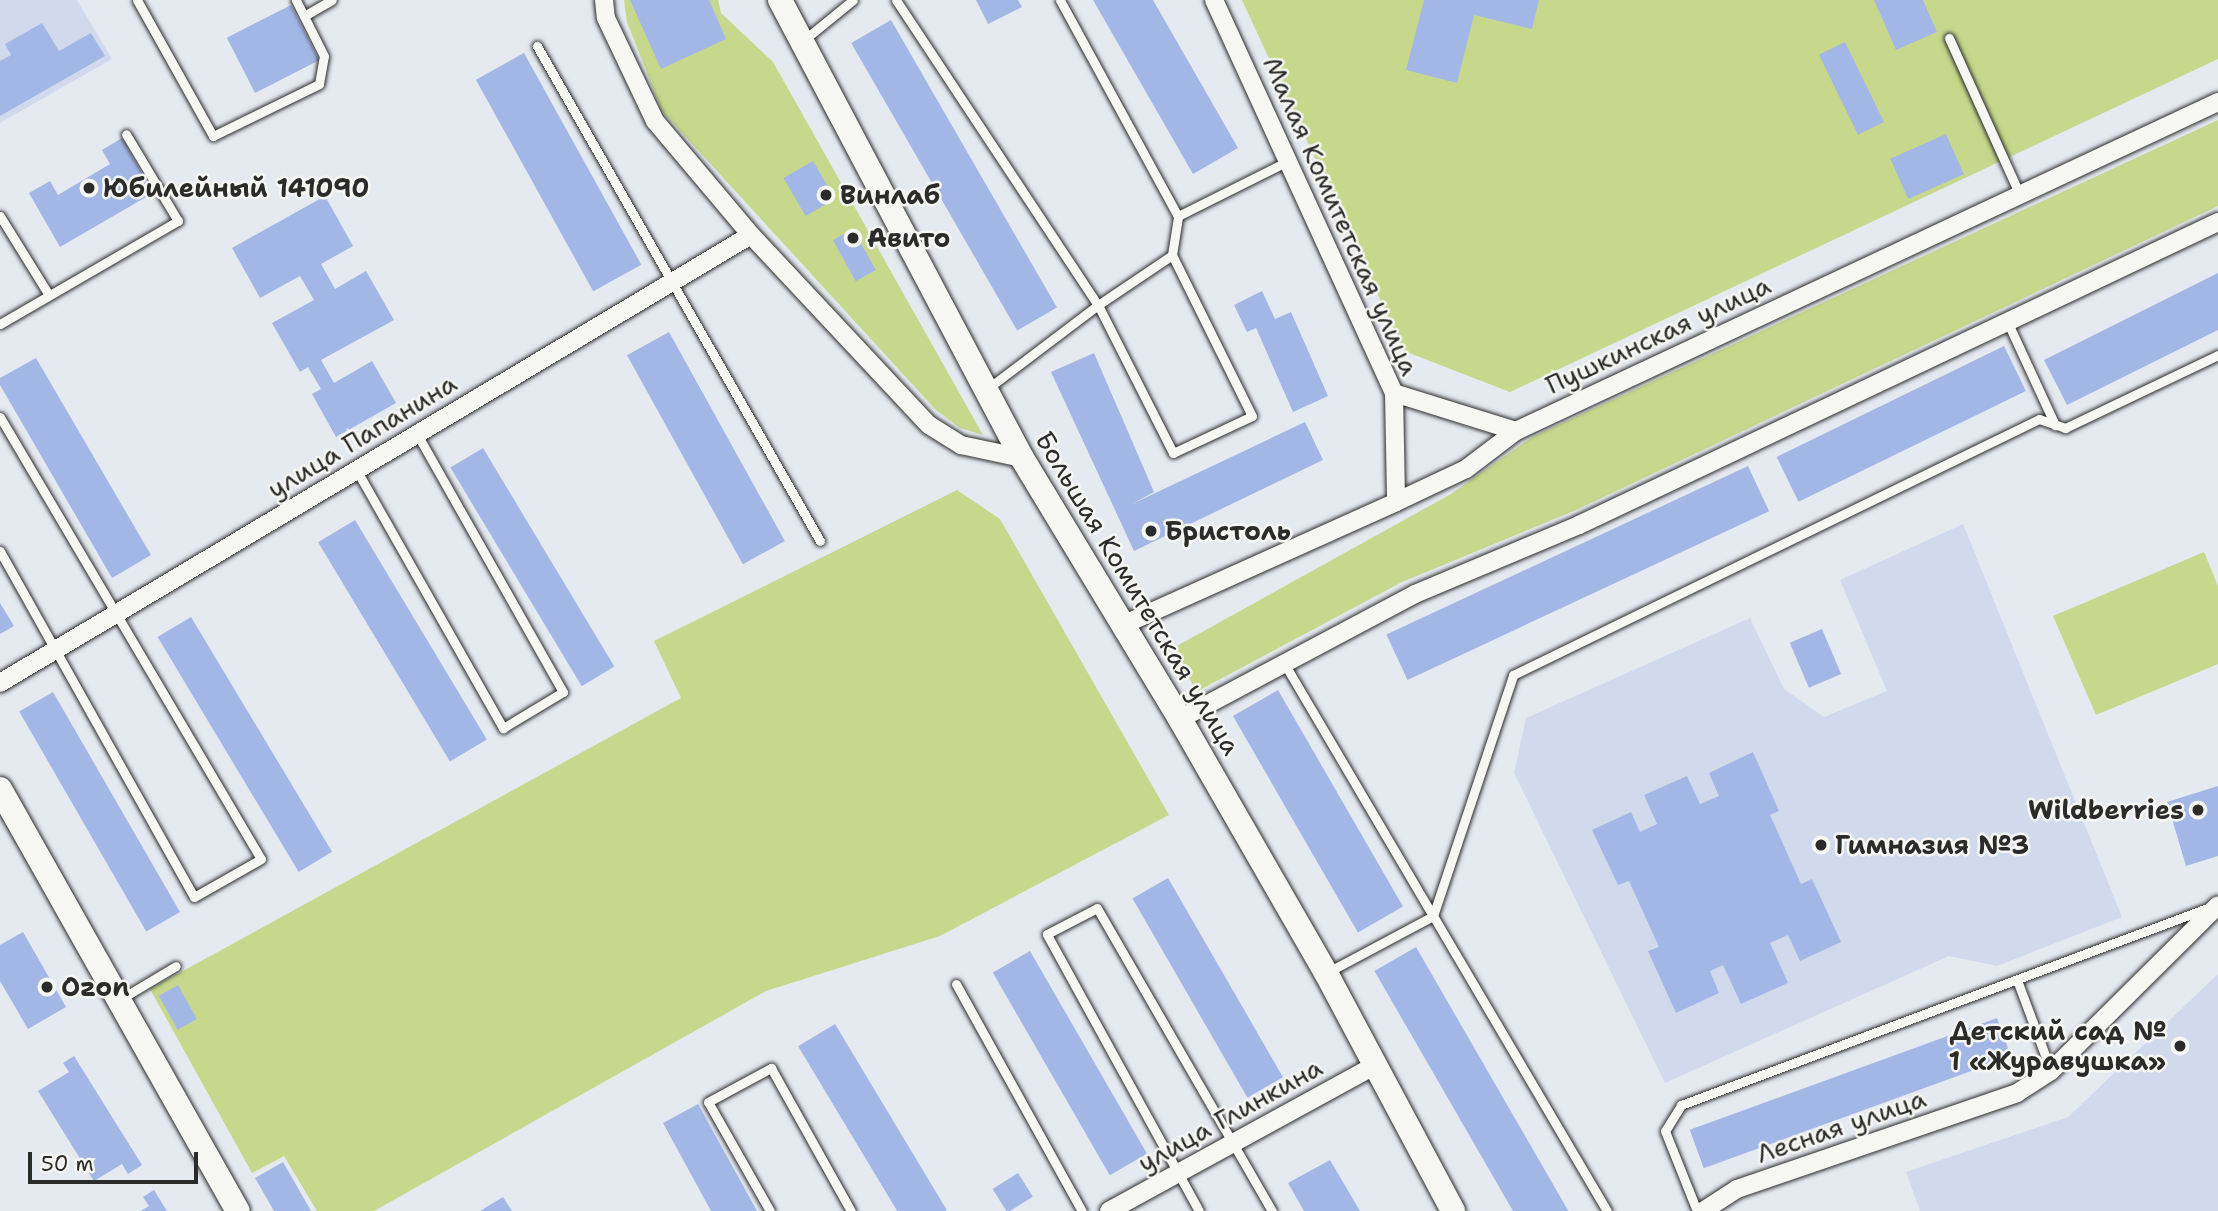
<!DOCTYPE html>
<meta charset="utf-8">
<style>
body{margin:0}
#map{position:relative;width:2218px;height:1211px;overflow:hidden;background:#e5e9f0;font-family:"Shantell Sans",sans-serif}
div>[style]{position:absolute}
.built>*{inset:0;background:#d1daed}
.green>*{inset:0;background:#c7d88c}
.building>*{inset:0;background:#a3b7e6;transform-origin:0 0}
.roads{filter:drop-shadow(0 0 2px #2b2b2b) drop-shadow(0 0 2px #2b2b2b)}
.lane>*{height:9px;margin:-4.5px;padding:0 4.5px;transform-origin:4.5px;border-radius:4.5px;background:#f6f6f2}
.street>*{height:18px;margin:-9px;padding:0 9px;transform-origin:9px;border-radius:9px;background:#f6f6f2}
.secondary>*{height:24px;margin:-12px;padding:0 12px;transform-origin:12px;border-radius:12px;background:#f6f6f2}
.dots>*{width:19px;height:19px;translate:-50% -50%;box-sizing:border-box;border:4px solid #f6f6f2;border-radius:50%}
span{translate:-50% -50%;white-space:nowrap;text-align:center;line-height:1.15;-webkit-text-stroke:5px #f6f6f2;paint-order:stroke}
.poi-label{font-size:26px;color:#2b2b2b;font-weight:700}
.left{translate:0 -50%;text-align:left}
.right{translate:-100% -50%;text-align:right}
.street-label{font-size:26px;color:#2b2b2b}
.scale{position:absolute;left:28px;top:1152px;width:170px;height:32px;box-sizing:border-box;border:4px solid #2b2b2b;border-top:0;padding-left:9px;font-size:21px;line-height:24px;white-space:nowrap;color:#2b2b2b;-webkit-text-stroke:5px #f6f6f2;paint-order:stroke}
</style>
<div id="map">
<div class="built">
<div style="clip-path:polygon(0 0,77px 0,112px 59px,0 123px)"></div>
<div style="clip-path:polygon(1963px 524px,2122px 917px,1997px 966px,1949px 956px,1665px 1083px,1514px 773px,1526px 718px,1750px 618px,1784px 689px,1824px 717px,1887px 691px,1840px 580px)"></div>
<div style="clip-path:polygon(2218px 974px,2218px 1211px,1920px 1211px,1906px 1172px,2068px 1117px)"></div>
</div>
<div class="green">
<div style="clip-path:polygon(624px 0,718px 0,721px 13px,773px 62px,983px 435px,960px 428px,935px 409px,662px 111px,627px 22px)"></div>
<div style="clip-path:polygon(1242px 0,2218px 0,2218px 59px,1510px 392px,1404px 351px)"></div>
<div style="clip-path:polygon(2218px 120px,2218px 206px,1576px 510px,1402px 582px,1196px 692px,1175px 647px,1451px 494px,1532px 437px)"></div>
<div style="clip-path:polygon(957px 490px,1000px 519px,1169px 815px,940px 936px,766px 991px,374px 1211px,317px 1211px,284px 1156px,252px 1173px,150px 989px,681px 698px,654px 641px)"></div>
<div style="clip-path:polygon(2204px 552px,2218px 586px,2218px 664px,2096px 715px,2053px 616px)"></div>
</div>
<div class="building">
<div style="clip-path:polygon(630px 0,709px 0,726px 39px,661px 69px)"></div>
<div style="clip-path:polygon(976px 0,1018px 0,1022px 7px,988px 24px)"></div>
<div style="clip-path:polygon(1093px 0,1153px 0,1238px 148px,1193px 174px)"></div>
<div style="clip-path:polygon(1424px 0,1539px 0,1532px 29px,1474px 15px,1457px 83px,1406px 70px)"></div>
<div style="clip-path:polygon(1874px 0,1923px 0,1937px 32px,1896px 50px)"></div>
<div style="left:291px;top:5px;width:62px;height:72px;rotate:63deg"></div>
<div style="left:891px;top:20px;width:332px;height:46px;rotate:60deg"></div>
<div style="clip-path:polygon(42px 23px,59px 51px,91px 33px,105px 56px,0 116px,0 61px,11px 55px,5px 44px)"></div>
<div style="left:1845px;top:42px;width:89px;height:29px;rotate:64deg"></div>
<div style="left:524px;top:53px;width:242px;height:55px;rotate:61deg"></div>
<div style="left:1946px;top:134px;width:44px;height:61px;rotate:66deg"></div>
<div style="clip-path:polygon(122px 138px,153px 193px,60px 247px,29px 193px,50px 181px,58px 195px,110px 164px,102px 150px)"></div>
<div style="left:813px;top:161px;width:44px;height:34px;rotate:60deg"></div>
<div style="clip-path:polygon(325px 196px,353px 246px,321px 264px,335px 289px,366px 271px,394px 320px,321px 360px,334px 383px,372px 361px,396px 403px,336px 437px,312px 394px,321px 389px,308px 367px,300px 372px,272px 323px,314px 300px,300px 276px,260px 298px,232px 248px)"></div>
<div style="left:853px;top:229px;width:47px;height:23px;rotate:61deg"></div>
<div style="clip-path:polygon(2218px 273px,2218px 330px,2067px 405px,2044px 360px)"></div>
<div style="clip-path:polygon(1262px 291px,1275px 319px,1291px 312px,1328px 396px,1293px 412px,1256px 328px,1247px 332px,1234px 305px)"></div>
<div style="left:669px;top:332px;width:239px;height:48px;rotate:61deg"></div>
<div style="left:2004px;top:346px;width:50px;height:253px;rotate:64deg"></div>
<div style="clip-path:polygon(1094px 353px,1154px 492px,1130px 505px,1305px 422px,1323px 460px,1134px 551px,1051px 372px)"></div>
<div style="clip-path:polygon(36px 358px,151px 555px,112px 578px,0 385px,0 378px)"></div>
<div style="left:483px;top:448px;width:255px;height:38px;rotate:59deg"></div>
<div style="left:1748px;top:466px;width:50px;height:399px;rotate:65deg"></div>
<div style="left:355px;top:520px;width:256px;height:43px;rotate:59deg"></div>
<div style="clip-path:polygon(0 603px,14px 626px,0 634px)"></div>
<div style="left:191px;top:617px;width:274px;height:39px;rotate:59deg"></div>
<div style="left:1822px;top:629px;width:49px;height:35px;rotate:67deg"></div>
<div style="left:1278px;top:690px;width:250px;height:52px;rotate:60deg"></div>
<div style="left:53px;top:692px;width:254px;height:39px;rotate:60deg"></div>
<div style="clip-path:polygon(1753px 752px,1779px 811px,1770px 815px,1801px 884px,1812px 879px,1841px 942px,1800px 961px,1788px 935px,1770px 943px,1788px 983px,1741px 1004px,1723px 965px,1710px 971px,1719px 993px,1676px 1013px,1648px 951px,1659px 947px,1629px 881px,1618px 885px,1592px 830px,1631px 812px,1640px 832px,1657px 824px,1644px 795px,1687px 776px,1700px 804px,1719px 796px,1709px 773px)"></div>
<div style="clip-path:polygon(2218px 786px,2218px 856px,2186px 866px,2167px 802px)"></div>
<div style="left:1168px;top:878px;width:230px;height:41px;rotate:60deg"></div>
<div style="clip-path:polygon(23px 932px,66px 1007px,28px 1029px,0 981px,0 945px)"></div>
<div style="left:1416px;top:947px;width:306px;height:48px;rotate:60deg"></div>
<div style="left:1030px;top:951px;width:234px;height:43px;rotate:60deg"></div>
<div style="left:178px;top:985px;width:39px;height:22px;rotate:61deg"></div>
<div style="left:1997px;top:1018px;width:41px;height:327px;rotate:70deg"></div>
<div style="left:835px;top:1024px;width:217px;height:43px;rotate:59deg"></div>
<div style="clip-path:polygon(74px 1056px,142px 1165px,128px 1174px,122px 1164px,94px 1181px,38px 1091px,69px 1072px,63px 1063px)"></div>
<div style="clip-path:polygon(698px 1104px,757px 1211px,711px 1211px,663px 1123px)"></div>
<div style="clip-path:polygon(1330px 1160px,1360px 1211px,1304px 1211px,1288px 1183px)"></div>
<div style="clip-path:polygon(283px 1162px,311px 1211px,274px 1211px,255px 1178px)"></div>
<div style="left:1018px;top:1173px;width:28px;height:30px;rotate:58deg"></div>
<div style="clip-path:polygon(154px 1190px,167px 1211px,141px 1211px,149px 1206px,143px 1197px)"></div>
<div style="clip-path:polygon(503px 1197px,512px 1211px,480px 1211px)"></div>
</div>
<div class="roads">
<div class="lane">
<div style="left:137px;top:0;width:156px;rotate:60.8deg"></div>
<div style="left:213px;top:136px;width:118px;rotate:-26.1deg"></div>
<div style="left:319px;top:84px;width:28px;rotate:-80deg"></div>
<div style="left:324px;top:56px;width:63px;rotate:-116.6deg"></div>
<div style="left:896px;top:0;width:366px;rotate:56.5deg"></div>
<div style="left:1098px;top:305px;width:166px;rotate:63.1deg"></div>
<div style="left:1173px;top:453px;width:87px;rotate:-25.1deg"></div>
<div style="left:1252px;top:416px;width:180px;rotate:-116.4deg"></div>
<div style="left:1172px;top:255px;width:39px;rotate:-81deg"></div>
<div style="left:1178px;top:216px;width:123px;rotate:-26.6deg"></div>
<div style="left:1060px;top:0;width:246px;rotate:61.4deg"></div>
<div style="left:304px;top:16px;width:32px;rotate:-30deg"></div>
<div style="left:1949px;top:38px;width:172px;rotate:65.7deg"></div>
<div style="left:804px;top:40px;width:63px;rotate:-39.2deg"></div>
<div style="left:537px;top:46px;width:570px;rotate:60.24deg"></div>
<div style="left:0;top:216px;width:93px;rotate:58.2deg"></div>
<div style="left:2007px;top:321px;width:115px;rotate:65.2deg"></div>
<div style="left:0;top:324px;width:206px;rotate:-30.1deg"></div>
<div style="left:178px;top:221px;width:101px;rotate:-120.9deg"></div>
<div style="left:987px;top:389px;width:139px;rotate:-37.1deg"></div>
<div style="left:1098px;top:305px;width:89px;rotate:-34deg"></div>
<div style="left:0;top:417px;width:513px;rotate:59.44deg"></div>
<div style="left:261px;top:859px;width:77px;rotate:150.4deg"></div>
<div style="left:194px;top:897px;width:397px;rotate:-119.3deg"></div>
<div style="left:357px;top:471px;width:296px;rotate:60.4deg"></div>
<div style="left:503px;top:728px;width:70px;rotate:-31deg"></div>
<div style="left:563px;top:692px;width:296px;rotate:-119.5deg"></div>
<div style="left:1284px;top:663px;width:294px;rotate:59.5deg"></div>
<div style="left:1433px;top:916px;width:119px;rotate:151.9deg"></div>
<div style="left:2017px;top:980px;width:97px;rotate:69.5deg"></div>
<div style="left:956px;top:984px;width:260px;rotate:61deg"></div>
<div style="left:119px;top:1000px;width:66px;rotate:-30.8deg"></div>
<div style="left:770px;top:1211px;width:125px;rotate:-119.6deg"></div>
<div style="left:708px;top:1102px;width:72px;rotate:-28.4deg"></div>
<div style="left:771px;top:1068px;width:164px;rotate:60.8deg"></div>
<div style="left:1199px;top:1211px;width:316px;rotate:-118.8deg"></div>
<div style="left:1047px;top:934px;width:56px;rotate:-27.5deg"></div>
<div style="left:1097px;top:908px;width:350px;rotate:60deg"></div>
<div style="left:1607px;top:1211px;width:342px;rotate:-120.5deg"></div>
<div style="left:1433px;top:916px;width:254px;rotate:-71.6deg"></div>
<div style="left:1513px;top:675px;width:585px;rotate:-25.95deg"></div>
<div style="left:2039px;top:419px;width:28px;rotate:19deg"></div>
<div style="left:2065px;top:428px;width:170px;rotate:-25.5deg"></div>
<div style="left:1697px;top:1211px;width:86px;rotate:-111.8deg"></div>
<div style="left:1665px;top:1131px;width:31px;rotate:-58deg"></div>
<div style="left:1681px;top:1105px;width:565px;rotate:-20.52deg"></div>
</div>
<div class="street">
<div style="left:604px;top:0;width:18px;rotate:84deg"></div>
<div style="left:606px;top:18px;width:114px;rotate:64.6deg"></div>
<div style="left:655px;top:121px;width:149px;rotate:49.9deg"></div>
<div style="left:751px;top:235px;width:260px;rotate:46.9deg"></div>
<div style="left:929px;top:425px;width:38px;rotate:32deg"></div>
<div style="left:961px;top:445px;width:62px;rotate:12deg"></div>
<div style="left:1214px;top:0;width:432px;rotate:65.4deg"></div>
<div style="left:1394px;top:393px;width:109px;rotate:88.9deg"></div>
<div style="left:1394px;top:393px;width:128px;rotate:17.3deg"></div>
<div style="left:1125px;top:624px;width:297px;rotate:-24.2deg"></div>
<div style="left:1396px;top:502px;width:77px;rotate:-25.2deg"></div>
<div style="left:1466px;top:469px;width:63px;rotate:-37.2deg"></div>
<div style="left:1516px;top:431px;width:775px;rotate:-25.11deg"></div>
<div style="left:0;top:683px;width:874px;rotate:-30.82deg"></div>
<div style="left:1180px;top:719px;width:266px;rotate:-28deg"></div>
<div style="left:1415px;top:594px;width:178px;rotate:-22.8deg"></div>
<div style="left:1579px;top:525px;width:707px;rotate:-25.37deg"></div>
<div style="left:1109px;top:1211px;width:304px;rotate:-28.7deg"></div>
<div style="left:1703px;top:1211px;width:40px;rotate:-32.9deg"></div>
<div style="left:1737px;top:1189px;width:296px;rotate:-18.9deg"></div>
<div style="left:2017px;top:1093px;width:40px;rotate:-32.9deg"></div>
<div style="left:2051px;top:1071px;width:235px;rotate:-44.8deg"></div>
</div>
<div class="secondary">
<div style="left:780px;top:0;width:518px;rotate:62.15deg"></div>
<div style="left:1022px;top:458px;width:305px;rotate:58.8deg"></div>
<div style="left:1180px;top:719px;width:293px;rotate:60.1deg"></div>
<div style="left:1326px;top:973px;width:270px;rotate:61.9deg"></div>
<div style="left:0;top:789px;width:484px;rotate:60.6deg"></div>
</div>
</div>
<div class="dots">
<div style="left:89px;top:188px;background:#2b2b2b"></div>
<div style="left:826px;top:195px;background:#2b2b2b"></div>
<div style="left:853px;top:238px;background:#2b2b2b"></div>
<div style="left:1151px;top:531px;background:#2b2b2b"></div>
<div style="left:2198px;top:810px;background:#2b2b2b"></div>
<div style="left:1821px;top:845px;background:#2b2b2b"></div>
<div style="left:47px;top:987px;background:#2b2b2b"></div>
<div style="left:2180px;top:1046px;background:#2b2b2b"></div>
</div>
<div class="poi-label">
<span class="left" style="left:103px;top:188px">Юбилейный 141090</span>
<span class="left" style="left:840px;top:195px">Винлаб</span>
<span class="left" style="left:867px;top:238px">Авито</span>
<span class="left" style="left:1165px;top:531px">Бристоль</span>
<span class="right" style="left:2184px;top:810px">Wildberries</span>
<span class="left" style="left:1835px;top:845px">Гимназия №3</span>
<span class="left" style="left:61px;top:987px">Ozon</span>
<span class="right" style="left:2166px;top:1046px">Детский сад №<br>1 «Журавушка»</span>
</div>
<div class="street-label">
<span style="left:1341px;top:216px;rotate:66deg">Малая Комитетская улица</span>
<span style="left:1658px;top:335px;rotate:-25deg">Пушкинская улица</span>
<span style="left:362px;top:436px;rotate:-31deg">улица Папанина</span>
<span style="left:1138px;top:593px;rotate:59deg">Большая Комитетская улица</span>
<span style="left:1230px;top:1115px;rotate:-29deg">улица Глинкина</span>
<span style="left:1841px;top:1126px;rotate:-19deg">Лесная улица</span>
</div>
<div class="scale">50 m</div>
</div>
